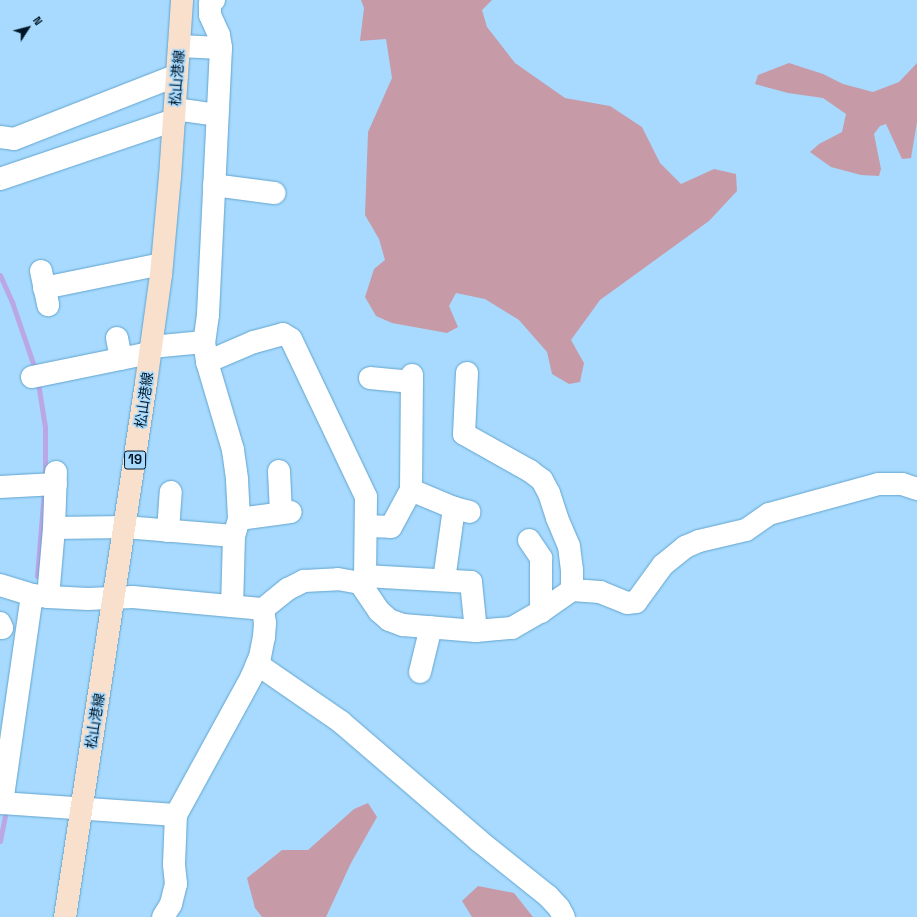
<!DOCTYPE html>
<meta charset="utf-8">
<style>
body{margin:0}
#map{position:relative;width:917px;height:917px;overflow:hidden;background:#a7dafe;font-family:"Space Grotesk","Noto Sans JP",sans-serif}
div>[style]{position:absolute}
.green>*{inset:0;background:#c79aa7}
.stream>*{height:5px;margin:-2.5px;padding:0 2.5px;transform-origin:2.5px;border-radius:2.5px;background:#bba6e6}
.roads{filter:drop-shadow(0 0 1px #64a4ce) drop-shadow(0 0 1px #64a4ce)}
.minor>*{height:22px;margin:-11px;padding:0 11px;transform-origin:11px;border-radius:11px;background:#fff}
.major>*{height:22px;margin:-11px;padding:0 11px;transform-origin:11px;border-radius:11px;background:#f8e0cd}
span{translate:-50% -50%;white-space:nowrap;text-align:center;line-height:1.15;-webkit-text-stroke:3px #a7dafe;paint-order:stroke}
.shield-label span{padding:1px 3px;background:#a7dafe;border:1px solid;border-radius:3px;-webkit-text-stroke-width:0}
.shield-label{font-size:13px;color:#001626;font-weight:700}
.street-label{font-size:14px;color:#001626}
.north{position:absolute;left:8px;top:8px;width:40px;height:40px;-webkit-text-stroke:3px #a7dafe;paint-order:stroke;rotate:54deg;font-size:11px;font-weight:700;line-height:16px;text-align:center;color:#001626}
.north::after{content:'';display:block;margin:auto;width:14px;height:18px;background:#001626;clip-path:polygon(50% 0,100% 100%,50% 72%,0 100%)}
</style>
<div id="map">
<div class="green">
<div style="clip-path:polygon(361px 0,492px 0,482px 10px,487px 27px,515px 63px,565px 98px,610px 106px,642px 127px,660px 163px,681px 184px,714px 169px,736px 174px,737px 191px,709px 221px,600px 300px,571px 340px,584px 363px,580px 382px,569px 384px,552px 374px,547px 352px,519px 320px,485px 299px,456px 293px,449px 306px,458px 327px,447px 333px,392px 323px,376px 316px,365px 297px,374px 269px,385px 260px,379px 239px,365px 215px,368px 132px,392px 78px,386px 39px,360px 41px,364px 8px)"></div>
<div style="clip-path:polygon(789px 63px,823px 74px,843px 84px,873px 92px,899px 82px,917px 63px,917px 122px,911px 158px,902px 159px,886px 124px,880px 126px,874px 134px,881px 169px,879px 176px,861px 175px,831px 167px,810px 152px,819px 144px,842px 132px,846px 114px,823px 98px,788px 93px,755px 84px,758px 75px)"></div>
<div style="clip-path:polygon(368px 803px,377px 817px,351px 863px,326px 917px,262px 917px,255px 908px,247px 878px,282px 850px,308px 850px,354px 809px)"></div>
<div style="clip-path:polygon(478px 886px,514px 893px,533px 917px,472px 917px,462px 901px)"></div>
</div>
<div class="stream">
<div style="left:0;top:275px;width:30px;rotate:66deg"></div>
<div style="left:12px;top:302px;width:71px;rotate:71.1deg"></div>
<div style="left:38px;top:383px;width:45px;rotate:81deg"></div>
<div style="left:45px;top:427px;width:49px;rotate:90deg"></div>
<div style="left:37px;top:576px;width:85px;rotate:-85.3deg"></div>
<div style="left:0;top:841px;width:33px;rotate:-79deg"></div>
</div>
<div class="roads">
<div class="minor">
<div style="left:214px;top:0;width:6px;rotate:135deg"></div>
<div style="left:210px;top:4px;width:11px;rotate:90deg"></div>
<div style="left:210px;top:15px;width:22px;rotate:66deg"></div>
<div style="left:219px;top:35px;width:13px;rotate:81deg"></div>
<div style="left:221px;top:48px;width:267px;rotate:92.8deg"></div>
<div style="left:208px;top:315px;width:27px;rotate:98deg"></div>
<div style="left:204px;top:342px;width:20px;rotate:81deg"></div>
<div style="left:207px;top:362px;width:92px;rotate:73.5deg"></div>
<div style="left:233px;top:450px;width:30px;rotate:82deg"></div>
<div style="left:237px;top:480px;width:39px;rotate:87deg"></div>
<div style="left:239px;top:519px;width:18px;rotate:106deg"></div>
<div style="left:234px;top:536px;width:70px;rotate:91.6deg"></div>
<div style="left:179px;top:46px;width:42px;rotate:2.7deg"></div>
<div style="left:175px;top:109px;width:42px;rotate:8.1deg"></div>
<div style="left:0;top:137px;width:14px;rotate:8deg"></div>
<div style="left:14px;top:139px;width:175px;rotate:-21.4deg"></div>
<div style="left:0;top:179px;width:184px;rotate:-18.7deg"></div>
<div style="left:214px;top:185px;width:61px;rotate:7.6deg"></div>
<div style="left:41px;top:271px;width:35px;rotate:78deg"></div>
<div style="left:44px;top:288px;width:120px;rotate:-11.5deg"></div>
<div style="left:117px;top:338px;width:21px;rotate:79deg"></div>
<div style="left:151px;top:347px;width:53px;rotate:-5.4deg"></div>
<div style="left:207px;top:362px;width:51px;rotate:-23.1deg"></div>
<div style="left:254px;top:342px;width:30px;rotate:-15deg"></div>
<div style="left:283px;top:334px;width:9px;rotate:32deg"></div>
<div style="left:291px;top:339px;width:175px;rotate:64.6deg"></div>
<div style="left:366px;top:497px;width:79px;rotate:90.7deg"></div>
<div style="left:365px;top:576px;width:9px;rotate:126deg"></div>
<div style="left:467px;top:373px;width:61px;rotate:92.8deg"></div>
<div style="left:464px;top:434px;width:76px;rotate:29.3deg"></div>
<div style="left:530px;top:471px;width:15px;rotate:37deg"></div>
<div style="left:542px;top:480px;width:15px;rotate:62deg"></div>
<div style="left:549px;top:493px;width:26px;rotate:72deg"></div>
<div style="left:557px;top:518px;width:30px;rotate:67deg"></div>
<div style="left:569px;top:546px;width:24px;rotate:83deg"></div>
<div style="left:572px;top:570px;width:20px;rotate:90deg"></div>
<div style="left:32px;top:377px;width:120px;rotate:-11.5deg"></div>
<div style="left:370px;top:378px;width:42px;rotate:5.4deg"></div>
<div style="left:279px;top:471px;width:42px;rotate:87.3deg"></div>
<div style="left:0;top:487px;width:56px;rotate:-3.1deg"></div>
<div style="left:411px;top:490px;width:47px;rotate:22.7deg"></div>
<div style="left:454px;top:508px;width:16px;rotate:14deg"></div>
<div style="left:239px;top:519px;width:52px;rotate:-7.7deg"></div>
<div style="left:366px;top:526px;width:25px;rotate:2deg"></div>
<div style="left:391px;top:527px;width:42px;rotate:-61.6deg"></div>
<div style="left:411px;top:490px;width:115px;rotate:-89.5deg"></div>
<div style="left:54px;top:528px;width:71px;rotate:-0.8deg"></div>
<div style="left:125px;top:527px;width:109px;rotate:4.7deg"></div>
<div style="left:168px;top:531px;width:39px;rotate:-86deg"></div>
<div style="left:529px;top:540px;width:22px;rotate:56deg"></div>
<div style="left:541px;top:558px;width:54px;rotate:90deg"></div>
<div style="left:365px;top:576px;width:106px;rotate:3.2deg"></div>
<div style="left:471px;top:582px;width:49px;rotate:84.2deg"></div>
<div style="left:444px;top:580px;width:73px;rotate:-82.1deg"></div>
<div style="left:0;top:585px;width:34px;rotate:17deg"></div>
<div style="left:32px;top:595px;width:16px;rotate:7deg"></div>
<div style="left:48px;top:597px;width:40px;rotate:2.9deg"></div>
<div style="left:88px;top:599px;width:45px;rotate:-2.5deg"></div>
<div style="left:133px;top:597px;width:131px;rotate:5.3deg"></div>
<div style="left:263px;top:609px;width:32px;rotate:-39deg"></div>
<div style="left:288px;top:589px;width:18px;rotate:-27deg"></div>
<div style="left:304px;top:581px;width:34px;rotate:-3deg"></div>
<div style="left:338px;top:579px;width:22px;rotate:10deg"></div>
<div style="left:360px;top:583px;width:34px;rotate:56deg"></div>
<div style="left:379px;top:611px;width:13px;rotate:42deg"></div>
<div style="left:389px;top:620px;width:15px;rotate:20deg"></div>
<div style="left:403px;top:625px;width:73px;rotate:4.7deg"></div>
<div style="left:476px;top:631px;width:36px;rotate:-5deg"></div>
<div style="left:512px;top:628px;width:34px;rotate:-30deg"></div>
<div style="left:542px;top:611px;width:37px;rotate:-35deg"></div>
<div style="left:572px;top:590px;width:28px;rotate:4deg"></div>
<div style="left:600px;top:592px;width:29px;rotate:22deg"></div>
<div style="left:627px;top:603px;width:9px;rotate:-6deg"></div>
<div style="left:636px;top:602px;width:46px;rotate:-53.9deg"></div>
<div style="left:663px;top:565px;width:28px;rotate:-39deg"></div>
<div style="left:685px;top:547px;width:15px;rotate:-23deg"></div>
<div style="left:699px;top:541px;width:48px;rotate:-13.2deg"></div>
<div style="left:746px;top:530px;width:28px;rotate:-35deg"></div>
<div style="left:769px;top:514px;width:114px;rotate:-15.3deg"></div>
<div style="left:879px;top:484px;width:23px"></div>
<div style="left:902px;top:484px;width:16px;rotate:18deg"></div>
<div style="left:48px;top:597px;width:69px;rotate:-85deg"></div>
<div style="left:54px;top:528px;width:56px;rotate:-88deg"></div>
<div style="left:0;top:623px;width:5px;rotate:68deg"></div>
<div style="left:2px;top:628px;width:2px;rotate:180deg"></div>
<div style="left:257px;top:664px;width:102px;rotate:34.6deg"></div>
<div style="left:341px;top:722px;width:181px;rotate:40.7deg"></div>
<div style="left:478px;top:840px;width:90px;rotate:38.7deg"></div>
<div style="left:548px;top:896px;width:16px;rotate:47deg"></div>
<div style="left:559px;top:908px;width:10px;rotate:61deg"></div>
<div style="left:420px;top:672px;width:46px;rotate:-76.3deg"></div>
<div style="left:0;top:803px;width:176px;rotate:3.9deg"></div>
<div style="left:2px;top:803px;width:210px;rotate:-81.8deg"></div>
<div style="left:163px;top:917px;width:15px;rotate:-58deg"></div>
<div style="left:171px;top:904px;width:21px;rotate:-76deg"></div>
<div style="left:176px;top:884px;width:20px;rotate:-96deg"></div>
<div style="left:174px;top:864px;width:49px;rotate:-87.7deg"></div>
<div style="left:176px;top:815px;width:156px;rotate:-61.3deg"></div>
<div style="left:251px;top:678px;width:23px;rotate:-67deg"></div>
<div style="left:260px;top:657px;width:20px;rotate:-79deg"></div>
<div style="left:264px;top:637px;width:14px;rotate:-86deg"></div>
<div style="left:265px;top:623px;width:14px;rotate:-98deg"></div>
</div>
<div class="major">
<div style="left:65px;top:917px;width:540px;rotate:-81.37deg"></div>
<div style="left:146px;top:383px;width:109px;rotate:-82.1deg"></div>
<div style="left:161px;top:275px;width:98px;rotate:-84.8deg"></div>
<div style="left:170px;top:177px;width:177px;rotate:-86.1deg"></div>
</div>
</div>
<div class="shield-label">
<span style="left:135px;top:460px">19</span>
</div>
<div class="street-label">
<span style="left:177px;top:78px;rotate:-86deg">松山港線</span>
<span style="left:144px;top:400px;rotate:-82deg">松山港線</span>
<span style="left:95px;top:721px;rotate:-81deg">松山港線</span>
</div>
<div class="north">N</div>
</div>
